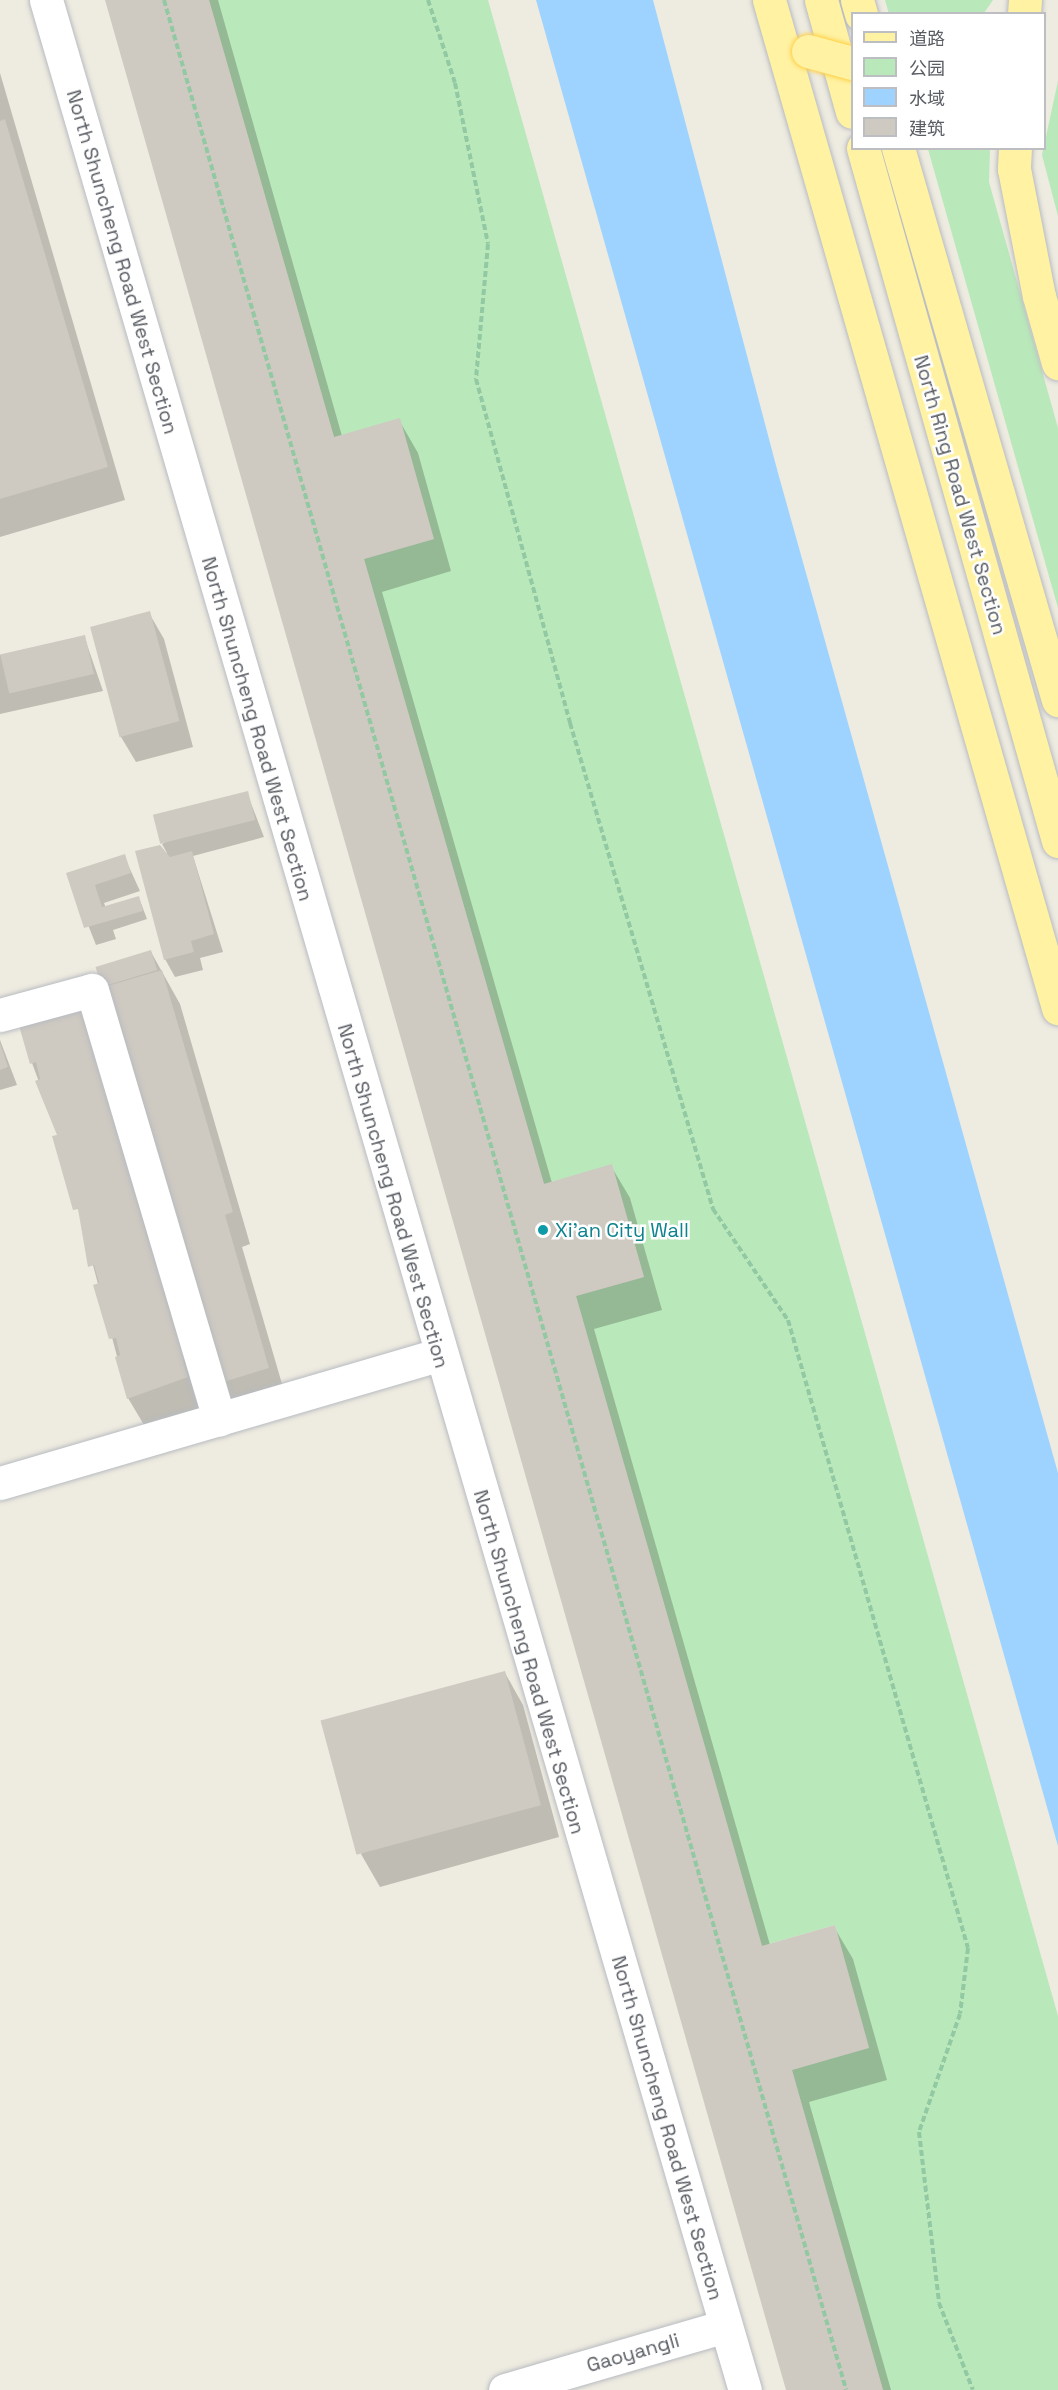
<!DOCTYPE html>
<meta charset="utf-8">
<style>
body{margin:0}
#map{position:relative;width:1058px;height:2390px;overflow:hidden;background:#eeebe0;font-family:"Space Grotesk","Noto Sans SC",sans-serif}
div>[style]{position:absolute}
.green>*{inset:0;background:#b9e8ba}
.water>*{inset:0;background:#9ed3ff}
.shadow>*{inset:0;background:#0003}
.building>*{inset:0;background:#cec9c1;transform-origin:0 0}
.path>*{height:4px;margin-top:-2px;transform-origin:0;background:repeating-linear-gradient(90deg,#92c9a3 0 6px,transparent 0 9px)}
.roads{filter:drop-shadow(0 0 2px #b8bbc1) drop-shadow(0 0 2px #b8bbc1)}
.minor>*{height:33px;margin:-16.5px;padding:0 16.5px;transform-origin:16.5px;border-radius:16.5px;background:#fff}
.major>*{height:33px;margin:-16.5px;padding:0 16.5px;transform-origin:16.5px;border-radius:16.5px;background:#fff2a3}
.bridges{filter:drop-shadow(0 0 2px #ffd047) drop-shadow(0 0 2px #ffd047)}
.major-bridge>*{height:33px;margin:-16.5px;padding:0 16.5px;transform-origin:16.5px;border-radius:16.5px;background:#fff2a3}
.dots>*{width:16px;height:16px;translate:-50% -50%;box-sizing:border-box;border:3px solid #fff;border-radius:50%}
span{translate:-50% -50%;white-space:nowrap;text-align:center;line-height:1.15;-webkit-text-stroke:5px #fff;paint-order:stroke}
.street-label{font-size:20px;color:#595d63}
.culture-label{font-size:20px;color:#0d838f}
.left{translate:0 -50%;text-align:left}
.legend{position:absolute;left:851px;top:12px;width:195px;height:138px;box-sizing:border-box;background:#fff;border:2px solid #bdbec1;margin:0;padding:8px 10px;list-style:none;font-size:18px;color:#595d63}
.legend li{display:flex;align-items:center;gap:12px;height:30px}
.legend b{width:30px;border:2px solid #bdbec1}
</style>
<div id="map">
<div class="green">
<div style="clip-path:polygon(209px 0,488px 0,1058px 2016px,1058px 2390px,883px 2390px,792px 2070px,869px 2047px,835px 1925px,762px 1946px,576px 1296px,644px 1277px,612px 1165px,544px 1184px,364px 559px,434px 539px,334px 437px)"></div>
<div style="clip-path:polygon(885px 0,993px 0,984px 13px,889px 14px)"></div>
<div style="clip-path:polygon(1058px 81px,1058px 216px,1042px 155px)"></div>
<div style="clip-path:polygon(928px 149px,990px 149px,989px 182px,1058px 428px,1058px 608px)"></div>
</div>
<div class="water">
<div style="clip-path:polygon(536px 0,653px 0,778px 473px,1058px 1473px,1058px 1846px)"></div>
</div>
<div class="shadow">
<div style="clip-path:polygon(106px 0,218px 0,342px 436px,399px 420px,418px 453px,451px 571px,382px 592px,552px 1183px,611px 1166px,630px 1198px,662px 1310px,594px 1329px,770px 1945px,834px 1927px,853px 1959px,887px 2080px,809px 2102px,891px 2390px,788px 2390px)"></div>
<div style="clip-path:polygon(0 73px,125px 500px,0 537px)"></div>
<div style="clip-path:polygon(149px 613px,164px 639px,193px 747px,136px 762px,121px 737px,92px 628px)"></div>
<div style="clip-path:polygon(84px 636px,103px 691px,0 714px,0 655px)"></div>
<div style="clip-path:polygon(247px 793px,264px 837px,193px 856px,223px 952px,200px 958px,203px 970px,175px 977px,165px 959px,167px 853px,162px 844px)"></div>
<div style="clip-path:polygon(124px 856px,140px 891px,104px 903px,106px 908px,139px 898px,147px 919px,113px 930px,116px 939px,96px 945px,68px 874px)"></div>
<div style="clip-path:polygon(151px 952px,180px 1004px,250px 1244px,242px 1247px,287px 1401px,240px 1414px,221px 1382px,102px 985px)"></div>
<div style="clip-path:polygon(81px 1010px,205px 1409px,147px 1430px,128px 1398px,59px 1136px,32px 1063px)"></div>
<div style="clip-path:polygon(0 1040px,17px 1085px,0 1090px)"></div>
<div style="clip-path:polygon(505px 1673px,523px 1705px,559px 1837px,380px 1887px,361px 1854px)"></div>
</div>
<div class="building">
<div style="clip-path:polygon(105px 0,209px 0,334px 437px,400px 418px,434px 539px,364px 559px,544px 1184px,612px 1164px,644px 1277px,576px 1296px,762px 1946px,835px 1925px,869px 2048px,792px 2070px,883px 2390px,786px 2390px)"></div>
<div style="clip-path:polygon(5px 119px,108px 467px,0 499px,0 121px)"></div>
<div style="left:150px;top:611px;width:114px;height:62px;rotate:75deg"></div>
<div style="left:85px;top:635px;width:40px;height:87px;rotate:77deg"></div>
<div style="left:248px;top:791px;width:30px;height:98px;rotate:76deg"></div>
<div style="clip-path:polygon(160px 845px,170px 857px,192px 851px,214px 934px,191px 941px,194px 952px,164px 960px,135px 851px)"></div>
<div style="clip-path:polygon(125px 854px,131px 873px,95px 885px,102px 907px,139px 896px,143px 911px,84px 928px,66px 873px)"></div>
<div style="left:151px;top:950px;width:21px;height:58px;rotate:73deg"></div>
<div style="clip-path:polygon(162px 970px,233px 1212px,225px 1215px,269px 1368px,220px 1383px,104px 987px)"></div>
<div style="clip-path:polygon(82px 1008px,148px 1239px,156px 1237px,162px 1285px,170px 1314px,177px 1312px,178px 1338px,184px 1336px,189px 1357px,183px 1359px,188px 1377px,127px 1399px,115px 1357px,120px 1355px,116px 1338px,109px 1339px,93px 1285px,99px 1283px,94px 1265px,88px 1267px,78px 1209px,73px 1210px,52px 1136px,57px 1135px,35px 1081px,40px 1079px,36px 1062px,30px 1064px,18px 1022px)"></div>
<div style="clip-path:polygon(0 1043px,8px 1067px,0 1070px)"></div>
<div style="left:505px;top:1671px;width:139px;height:191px;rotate:75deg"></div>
</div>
<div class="path">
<div style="left:164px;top:0;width:2485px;rotate:74.07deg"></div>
<div style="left:428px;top:0;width:87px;rotate:72deg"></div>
<div style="left:455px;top:83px;width:164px;rotate:78.4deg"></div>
<div style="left:488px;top:244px;width:136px;rotate:95.1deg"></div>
<div style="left:476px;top:379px;width:357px;rotate:74.7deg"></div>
<div style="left:570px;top:723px;width:507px;rotate:73.6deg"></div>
<div style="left:713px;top:1209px;width:134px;rotate:56deg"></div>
<div style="left:788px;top:1320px;width:653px;rotate:74.01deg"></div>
<div style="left:968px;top:1948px;width:66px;rotate:96.9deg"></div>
<div style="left:960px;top:2014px;width:125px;rotate:109.2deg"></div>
<div style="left:919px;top:2132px;width:172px;rotate:83.3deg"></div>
<div style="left:939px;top:2303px;width:93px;rotate:68.7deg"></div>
</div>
<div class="roads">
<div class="minor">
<div style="left:46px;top:0;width:2490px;rotate:73.7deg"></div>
<div style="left:0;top:1015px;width:95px;rotate:-15.2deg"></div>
<div style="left:92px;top:990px;width:448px;rotate:73.5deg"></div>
<div style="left:0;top:1483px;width:457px;rotate:-16.3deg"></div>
<div style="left:505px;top:2390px;width:230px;rotate:-16.2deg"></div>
</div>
<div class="major">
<div style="left:769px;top:0;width:1049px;rotate:74deg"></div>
<div style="left:821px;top:0;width:116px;rotate:74.5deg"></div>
<div style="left:857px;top:0;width:15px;rotate:74deg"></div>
<div style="left:1024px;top:14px;width:14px;rotate:-86deg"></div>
<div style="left:863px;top:148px;width:720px;rotate:74.28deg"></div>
<div style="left:898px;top:148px;width:575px;rotate:73.84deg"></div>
<div style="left:1015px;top:148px;width:21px;rotate:93deg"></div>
<div style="left:1014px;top:169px;width:129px;rotate:78.9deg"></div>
<div style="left:1039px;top:296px;width:70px;rotate:74.2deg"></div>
</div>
</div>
<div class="bridges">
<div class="major-bridge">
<div style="left:808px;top:51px;width:46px;rotate:15.3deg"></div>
</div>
</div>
<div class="dots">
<div style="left:543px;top:1230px;background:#0f9aa8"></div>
</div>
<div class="street-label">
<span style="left:122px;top:262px;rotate:74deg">North Shuncheng Road West Section</span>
<span style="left:960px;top:495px;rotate:74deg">North Ring Road West Section</span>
<span style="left:257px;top:729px;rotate:74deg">North Shuncheng Road West Section</span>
<span style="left:393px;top:1196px;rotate:74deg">North Shuncheng Road West Section</span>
<span style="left:529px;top:1662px;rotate:74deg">North Shuncheng Road West Section</span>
<span style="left:667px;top:2128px;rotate:74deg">North Shuncheng Road West Section</span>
<span style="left:633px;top:2353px;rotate:-16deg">Gaoyangli</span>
</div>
<div class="culture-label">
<span class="left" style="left:555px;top:1230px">Xi'an City Wall</span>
</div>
<ul class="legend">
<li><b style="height:8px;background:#fff2a3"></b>道路</li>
<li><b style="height:16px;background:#b9e8ba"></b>公园</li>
<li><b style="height:16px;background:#9ed3ff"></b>水域</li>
<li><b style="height:16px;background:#cec9c1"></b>建筑</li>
</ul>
</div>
